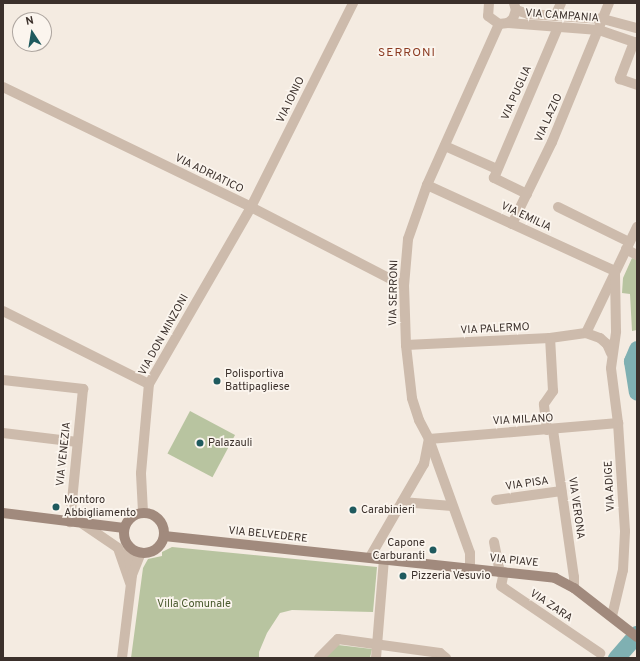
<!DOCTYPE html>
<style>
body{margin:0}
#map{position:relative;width:640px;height:661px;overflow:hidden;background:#f4ebe1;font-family:Overpass,sans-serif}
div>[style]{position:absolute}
.green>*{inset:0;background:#b8c4a0;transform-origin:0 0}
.river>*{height:17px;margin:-8.5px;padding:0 8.5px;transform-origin:8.5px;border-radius:8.5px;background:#7fb0b2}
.minor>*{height:10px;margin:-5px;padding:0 5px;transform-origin:5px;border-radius:5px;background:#cdbbac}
.tertiary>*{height:10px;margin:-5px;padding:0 5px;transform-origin:5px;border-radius:5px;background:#cdbbac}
.secondary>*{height:10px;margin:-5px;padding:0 5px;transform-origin:5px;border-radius:5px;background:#a18a7d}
.secondary>.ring{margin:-5px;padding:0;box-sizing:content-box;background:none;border:10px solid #a18a7d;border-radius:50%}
.dots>*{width:11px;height:11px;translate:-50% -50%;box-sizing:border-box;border:2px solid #fbf5ee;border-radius:50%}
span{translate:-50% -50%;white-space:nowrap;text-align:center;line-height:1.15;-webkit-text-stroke:3.5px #fbf5ee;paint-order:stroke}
.street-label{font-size:11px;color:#3b302b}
.poi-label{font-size:11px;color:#3b302b}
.left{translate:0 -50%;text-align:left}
.right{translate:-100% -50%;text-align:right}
.park-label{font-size:11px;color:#4a5a2e}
.neighbourhood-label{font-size:12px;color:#8c3b22;letter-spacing:1px}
.frame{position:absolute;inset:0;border:4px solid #3b302b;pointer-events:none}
.north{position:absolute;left:12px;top:12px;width:40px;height:40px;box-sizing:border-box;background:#fbf5ee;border:1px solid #aea6a0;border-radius:50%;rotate:348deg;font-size:11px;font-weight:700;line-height:16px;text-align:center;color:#3b302b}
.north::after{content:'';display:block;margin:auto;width:14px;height:18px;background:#1f5a5e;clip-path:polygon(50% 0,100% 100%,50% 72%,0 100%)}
</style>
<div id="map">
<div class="green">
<div style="clip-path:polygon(632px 258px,637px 260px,637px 330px,632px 331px,630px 294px,622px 293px,623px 278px)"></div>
<div style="left:190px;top:411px;width:51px;height:48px;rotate:28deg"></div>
<div style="clip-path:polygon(172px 547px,377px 567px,373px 612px,292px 610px,280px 613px,267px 633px,259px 652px,259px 658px,131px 658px,143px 568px,148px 559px,162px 556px,162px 552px)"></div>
<div style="clip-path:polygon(338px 645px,372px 649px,370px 658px,324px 658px)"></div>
</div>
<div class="river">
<div style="left:637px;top:349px;width:13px;rotate:113deg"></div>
<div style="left:632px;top:361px;width:31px;rotate:81deg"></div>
<div style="left:616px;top:658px;width:32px;rotate:-49deg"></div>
</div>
<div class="minor">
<div style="left:555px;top:16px;width:14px;rotate:-65deg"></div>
<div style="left:634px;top:42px;width:40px;rotate:111deg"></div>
<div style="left:620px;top:79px;width:18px;rotate:19deg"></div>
<div style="left:3px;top:87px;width:276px;rotate:25.8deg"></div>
<div style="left:251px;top:207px;width:172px;rotate:27.3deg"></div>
<div style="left:445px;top:146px;width:57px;rotate:23.9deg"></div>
<div style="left:427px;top:185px;width:207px;rotate:24.6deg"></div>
<div style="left:527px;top:194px;width:37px;rotate:-154deg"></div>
<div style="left:494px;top:178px;width:164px;rotate:-67deg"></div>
<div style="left:558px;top:207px;width:79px;rotate:26.2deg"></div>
<div style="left:512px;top:224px;width:91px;rotate:-64deg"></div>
<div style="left:552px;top:142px;width:150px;rotate:-67.7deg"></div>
<div style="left:626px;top:249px;width:13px;rotate:29deg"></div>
<div style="left:3px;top:311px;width:163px;rotate:26.6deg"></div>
<div style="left:586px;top:333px;width:118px;rotate:-64.3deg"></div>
<div style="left:406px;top:345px;width:144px;rotate:-2.8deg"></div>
<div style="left:550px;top:338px;width:36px;rotate:-8deg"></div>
<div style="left:586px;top:333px;width:15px;rotate:20deg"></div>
<div style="left:600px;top:338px;width:9px;rotate:41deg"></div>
<div style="left:607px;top:344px;width:10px;rotate:66deg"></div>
<div style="left:3px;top:380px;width:81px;rotate:6.4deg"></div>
<div style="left:83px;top:389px;width:134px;rotate:95.6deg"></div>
<div style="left:547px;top:430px;width:26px;rotate:-97deg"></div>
<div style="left:544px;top:404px;width:16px;rotate:-55deg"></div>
<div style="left:553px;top:391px;width:53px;rotate:-93.2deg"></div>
<div style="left:553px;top:430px;width:148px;rotate:81.9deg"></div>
<div style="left:574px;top:577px;width:11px;rotate:90deg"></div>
<div style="left:3px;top:433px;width:75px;rotate:6.9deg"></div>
<div style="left:496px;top:500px;width:66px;rotate:-7.9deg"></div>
<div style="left:402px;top:502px;width:50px;rotate:4.6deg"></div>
<div style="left:83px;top:524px;width:42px;rotate:34.4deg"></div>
<div style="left:118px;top:548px;width:37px;rotate:71deg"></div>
<div style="left:494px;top:542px;width:31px;rotate:79deg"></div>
<div style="left:128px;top:546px;width:25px;rotate:83deg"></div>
<div style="left:470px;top:569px;width:16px;rotate:-90deg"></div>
<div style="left:470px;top:553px;width:121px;rotate:-109.8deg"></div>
<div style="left:429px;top:439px;width:190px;rotate:-4.8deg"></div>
<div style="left:504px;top:572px;width:14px;rotate:102deg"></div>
<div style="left:501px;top:586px;width:120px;rotate:34.1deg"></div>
<div style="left:612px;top:616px;width:47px;rotate:-76.6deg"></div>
<div style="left:623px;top:570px;width:39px;rotate:-87deg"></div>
<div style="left:625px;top:531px;width:108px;rotate:-93.7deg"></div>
<div style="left:618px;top:423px;width:55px;rotate:-97.3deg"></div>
<div style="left:611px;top:368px;width:37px;rotate:-82deg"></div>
<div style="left:616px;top:331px;width:60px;rotate:-91deg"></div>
<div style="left:122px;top:658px;width:84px;rotate:-83.1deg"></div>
<div style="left:132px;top:575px;width:24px;rotate:-68deg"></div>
<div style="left:319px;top:658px;width:27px;rotate:-45deg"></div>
<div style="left:338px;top:639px;width:103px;rotate:7.8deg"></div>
<div style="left:440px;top:653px;width:8px;rotate:40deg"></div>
<div style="left:376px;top:658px;width:99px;rotate:-85.4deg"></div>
</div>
<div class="tertiary">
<div style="left:489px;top:3px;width:13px;rotate:94deg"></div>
<div style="left:488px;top:16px;width:14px;rotate:36deg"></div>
<div style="left:499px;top:24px;width:9px;rotate:-6deg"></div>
<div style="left:508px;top:23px;width:6px;rotate:-39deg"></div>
<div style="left:513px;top:19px;width:9px;rotate:-72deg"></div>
<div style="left:516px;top:10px;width:7px;rotate:-106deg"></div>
<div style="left:516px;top:10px;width:13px;rotate:18deg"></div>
<div style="left:528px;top:14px;width:75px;rotate:3.8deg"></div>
<div style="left:603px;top:19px;width:35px;rotate:15deg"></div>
<div style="left:508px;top:23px;width:91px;rotate:4.4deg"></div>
<div style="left:599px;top:30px;width:40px;rotate:18.9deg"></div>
<div style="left:143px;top:512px;width:39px;rotate:-93deg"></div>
<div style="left:141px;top:473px;width:89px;rotate:-84.9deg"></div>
<div style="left:149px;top:384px;width:204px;rotate:-60deg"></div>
<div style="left:251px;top:207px;width:228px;rotate:-63.4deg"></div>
<div style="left:370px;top:557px;width:108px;rotate:-59.9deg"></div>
<div style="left:424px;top:464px;width:25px;rotate:-79deg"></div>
<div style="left:429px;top:439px;width:21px;rotate:-118deg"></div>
<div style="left:419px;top:420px;width:23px;rotate:-108deg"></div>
<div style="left:412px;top:398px;width:53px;rotate:-96.5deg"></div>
<div style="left:406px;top:345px;width:59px;rotate:-91.9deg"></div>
<div style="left:404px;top:286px;width:47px;rotate:-85.1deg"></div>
<div style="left:408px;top:239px;width:57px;rotate:-70.6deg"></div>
<div style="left:427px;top:185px;width:176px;rotate:-65.9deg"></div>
</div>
<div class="secondary">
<div class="ring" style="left:124px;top:513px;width:30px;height:30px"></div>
<div style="left:3px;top:513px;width:122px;rotate:7.1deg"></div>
<div style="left:164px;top:536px;width:393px;rotate:6.1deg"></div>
<div style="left:555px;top:578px;width:21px;rotate:28deg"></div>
<div style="left:574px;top:588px;width:80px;rotate:37.9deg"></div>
</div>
<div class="dots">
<div style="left:217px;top:381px;background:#1f5a5e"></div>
<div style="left:200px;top:443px;background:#1f5a5e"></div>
<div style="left:56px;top:507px;background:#1f5a5e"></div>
<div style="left:353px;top:510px;background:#1f5a5e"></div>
<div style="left:433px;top:550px;background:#1f5a5e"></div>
<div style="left:403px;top:576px;background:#1f5a5e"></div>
</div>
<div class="street-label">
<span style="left:562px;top:16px;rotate:4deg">VIA CAMPANIA</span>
<span style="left:517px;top:93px;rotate:-66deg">VIA PUGLIA</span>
<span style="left:291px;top:100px;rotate:-64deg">VIA IONIO</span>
<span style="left:549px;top:118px;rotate:-66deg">VIA LAZIO</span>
<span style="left:209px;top:174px;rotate:26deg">VIA ADRIATICO</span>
<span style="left:526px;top:217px;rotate:25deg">VIA EMILIA</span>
<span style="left:394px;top:293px;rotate:-89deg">VIA SERRONI</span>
<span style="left:495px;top:329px;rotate:-3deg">VIA PALERMO</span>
<span style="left:164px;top:335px;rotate:-61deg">VIA DON MINZONI</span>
<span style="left:523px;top:420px;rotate:-3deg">VIA MILANO</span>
<span style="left:64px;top:454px;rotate:-84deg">VIA VENEZIA</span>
<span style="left:527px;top:484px;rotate:-8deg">VIA PISA</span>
<span style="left:610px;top:486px;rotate:-93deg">VIA ADIGE</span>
<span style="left:576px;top:508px;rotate:82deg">VIA VERONA</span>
<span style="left:268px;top:535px;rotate:6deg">VIA BELVEDERE</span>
<span style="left:514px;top:561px;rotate:6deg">VIA PIAVE</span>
<span style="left:551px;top:606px;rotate:34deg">VIA ZARA</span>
</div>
<div class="poi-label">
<span class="left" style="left:225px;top:381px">Polisportiva<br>Battipagliese</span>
<span class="left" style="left:208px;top:443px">Palazauli</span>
<span class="left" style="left:64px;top:507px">Montoro<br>Abbigliamento</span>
<span class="left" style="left:361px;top:510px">Carabinieri</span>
<span class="right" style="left:425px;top:550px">Capone<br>Carburanti</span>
<span class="left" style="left:411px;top:576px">Pizzeria Vesuvio</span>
</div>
<div class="park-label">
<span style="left:194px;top:604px">Villa Comunale</span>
</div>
<div class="neighbourhood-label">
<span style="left:407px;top:54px">SERRONI</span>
</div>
<div class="frame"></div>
<div class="north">N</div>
</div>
